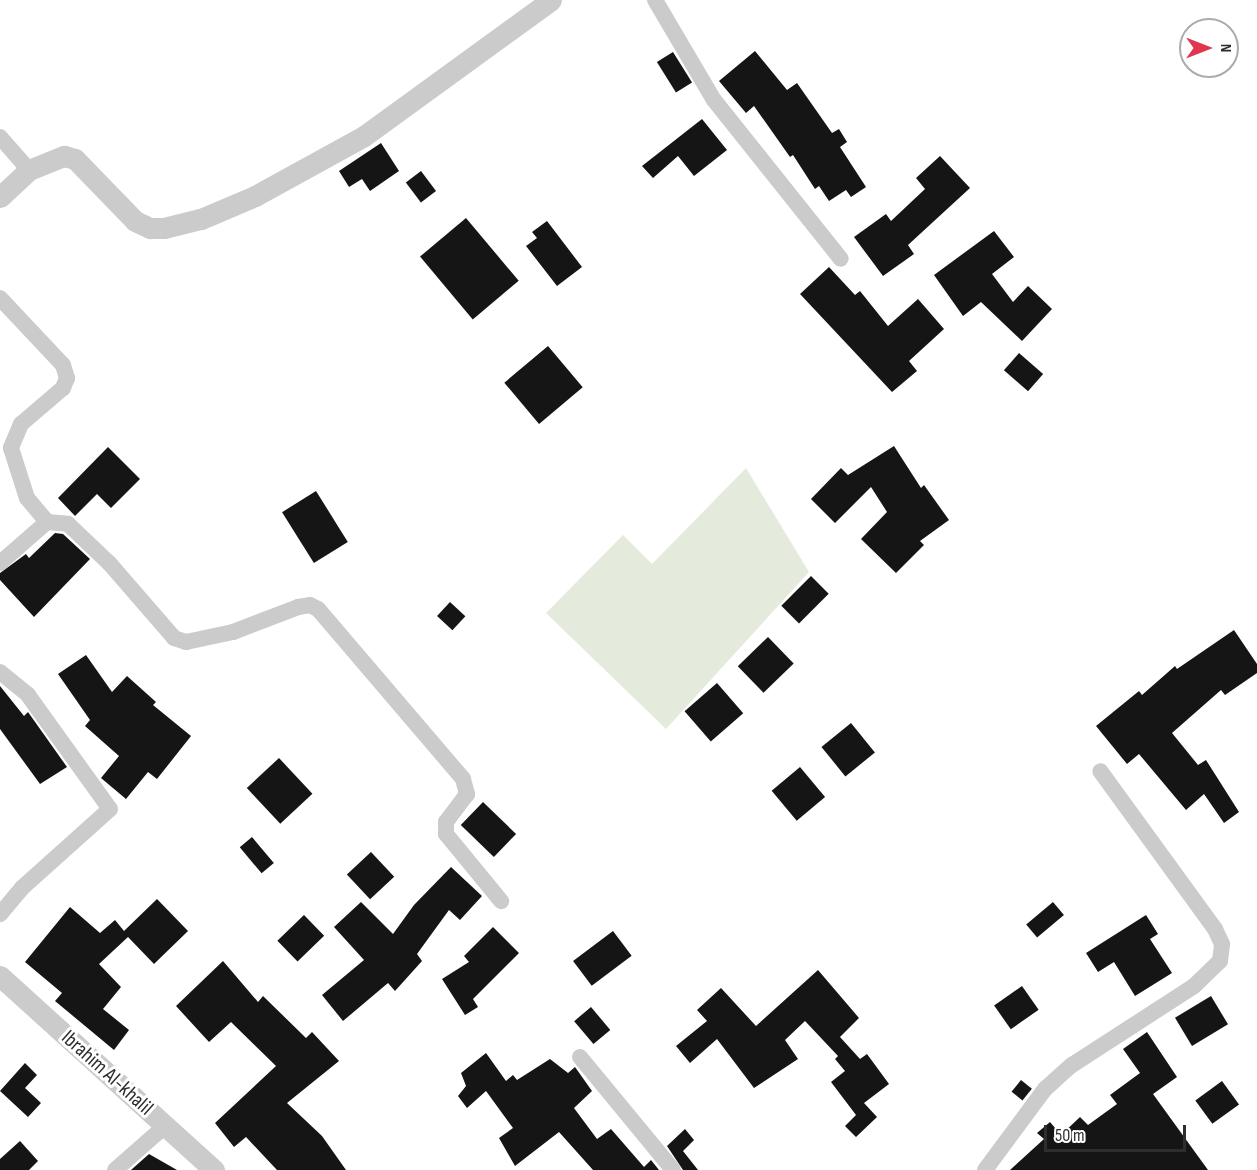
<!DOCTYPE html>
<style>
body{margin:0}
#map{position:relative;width:1257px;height:1170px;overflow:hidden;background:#fff;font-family:"Sofia Sans Condensed",sans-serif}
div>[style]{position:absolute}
.green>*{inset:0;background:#e5ebdc}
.building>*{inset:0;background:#151515;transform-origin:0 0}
.minor>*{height:16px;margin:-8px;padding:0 8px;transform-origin:8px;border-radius:8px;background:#cbcbcb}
.tertiary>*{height:21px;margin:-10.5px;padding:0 10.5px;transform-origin:10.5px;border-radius:10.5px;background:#cbcbcb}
span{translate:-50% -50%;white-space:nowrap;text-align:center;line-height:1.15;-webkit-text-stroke:6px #fff;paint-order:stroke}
.street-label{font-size:21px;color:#2e2e2e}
.north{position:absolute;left:1179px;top:18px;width:60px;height:60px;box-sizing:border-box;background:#fff;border:2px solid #ababab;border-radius:50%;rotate:90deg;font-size:16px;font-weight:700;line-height:24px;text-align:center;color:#2e2e2e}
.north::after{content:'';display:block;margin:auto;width:21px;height:27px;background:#e0354c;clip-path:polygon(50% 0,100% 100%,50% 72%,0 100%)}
.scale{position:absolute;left:1044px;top:1125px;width:142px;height:27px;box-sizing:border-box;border:3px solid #2e2e2e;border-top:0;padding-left:8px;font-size:18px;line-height:21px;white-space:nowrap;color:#2e2e2e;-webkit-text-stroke:4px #fff;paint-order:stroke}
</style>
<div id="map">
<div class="green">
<div style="clip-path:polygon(746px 468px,809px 572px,666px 729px,546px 613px,623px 535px,652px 564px)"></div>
</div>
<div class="building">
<div style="clip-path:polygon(755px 51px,787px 90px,797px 83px,832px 133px,839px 129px,847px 142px,840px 147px,866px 187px,851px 197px,846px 190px,829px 201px,819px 186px,815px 189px,793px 155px,790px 157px,754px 106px,746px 113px,719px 81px)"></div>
<div style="left:673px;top:52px;width:36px;height:19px;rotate:58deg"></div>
<div style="clip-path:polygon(702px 119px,727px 150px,694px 176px,678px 156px,653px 178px,642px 166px)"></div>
<div style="clip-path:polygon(381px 143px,399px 171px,370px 191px,362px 179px,349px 187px,339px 171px)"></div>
<div style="clip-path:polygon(940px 156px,970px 188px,908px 245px,914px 254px,883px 276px,854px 237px,886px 214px,891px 221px,925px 189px,916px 178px)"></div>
<div style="left:421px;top:171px;width:25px;height:19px;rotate:53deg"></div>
<div style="left:466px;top:218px;width:82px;height:60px;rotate:50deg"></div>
<div style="clip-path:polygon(547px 221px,582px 267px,557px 286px,526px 246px,537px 238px,532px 232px)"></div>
<div style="clip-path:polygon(994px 231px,1014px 257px,992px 274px,1013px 302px,1028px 286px,1052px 309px,1022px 341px,981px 302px,963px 316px,934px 275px)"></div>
<div style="clip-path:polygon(829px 267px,855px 295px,860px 291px,888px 326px,918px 299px,944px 329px,909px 361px,917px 371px,892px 392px,800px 294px)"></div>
<div style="left:548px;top:346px;width:54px;height:57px;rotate:50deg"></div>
<div style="left:1019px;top:353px;width:32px;height:23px;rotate:41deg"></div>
<div style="clip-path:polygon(894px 446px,921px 488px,924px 485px,949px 520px,920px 541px,924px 545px,896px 573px,861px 539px,887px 512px,871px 487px,835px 523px,811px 499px,841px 468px,848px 475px)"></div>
<div style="clip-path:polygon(108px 447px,140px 479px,111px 508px,97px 494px,75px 516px,58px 498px)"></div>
<div style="left:316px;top:491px;width:60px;height:40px;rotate:58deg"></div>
<div style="clip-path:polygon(55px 533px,63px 534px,90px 559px,34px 617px,0 580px,0 573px,26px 554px,29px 558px)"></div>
<div style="left:811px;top:576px;width:25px;height:42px;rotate:45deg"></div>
<div style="left:450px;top:602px;width:21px;height:19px;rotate:43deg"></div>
<div style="clip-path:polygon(1234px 630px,1257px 664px,1257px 673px,1225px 695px,1221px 690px,1172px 733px,1198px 765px,1206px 760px,1239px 812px,1224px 823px,1204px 794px,1186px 810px,1139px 754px,1127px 764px,1096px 726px,1139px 691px,1142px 695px,1175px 666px,1177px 669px)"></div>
<div style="left:768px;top:637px;width:37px;height:42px;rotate:46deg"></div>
<div style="clip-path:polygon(86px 655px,112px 692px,127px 676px,156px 702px,153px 705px,191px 736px,157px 779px,148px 772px,126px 799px,101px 778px,119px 756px,85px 726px,90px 720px,58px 674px)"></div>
<div style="left:717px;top:683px;width:40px;height:43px;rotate:49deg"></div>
<div style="clip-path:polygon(0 686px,24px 716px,28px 712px,67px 767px,40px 784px,0 729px)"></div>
<div style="left:851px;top:723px;width:38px;height:38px;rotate:51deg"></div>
<div style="left:279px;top:758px;width:49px;height:44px;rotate:47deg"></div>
<div style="left:800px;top:767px;width:39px;height:37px;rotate:50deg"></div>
<div style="left:483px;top:802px;width:46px;height:32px;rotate:44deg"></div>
<div style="left:252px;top:837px;width:34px;height:16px;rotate:50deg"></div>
<div style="left:371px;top:852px;width:34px;height:33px;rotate:47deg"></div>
<div style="clip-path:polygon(451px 867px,482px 896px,460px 920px,449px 910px,417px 954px,422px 961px,395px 991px,388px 983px,343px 1021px,322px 995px,364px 960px,334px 927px,361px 902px,393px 934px,414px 905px)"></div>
<div style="clip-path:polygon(157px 899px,188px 931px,154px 964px,128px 937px,99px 964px,121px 987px,103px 1009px,129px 1030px,114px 1050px,55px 1001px,62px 993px,25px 962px,70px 907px,100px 933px,115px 920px,124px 931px)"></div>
<div style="left:1053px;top:902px;width:17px;height:35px;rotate:50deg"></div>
<div style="left:304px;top:915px;width:29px;height:37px;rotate:46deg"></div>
<div style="clip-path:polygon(1146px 915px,1158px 934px,1150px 939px,1172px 973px,1135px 996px,1114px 962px,1098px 972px,1086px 953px)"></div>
<div style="clip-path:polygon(493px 927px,519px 953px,473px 999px,478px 1007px,465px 1015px,442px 979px,469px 962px,464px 956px)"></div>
<div style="left:613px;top:931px;width:31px;height:50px;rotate:53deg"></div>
<div style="clip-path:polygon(223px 961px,258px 1002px,263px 996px,306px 1038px,312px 1032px,339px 1061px,287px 1103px,322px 1136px,346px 1170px,277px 1170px,246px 1137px,234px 1147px,215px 1123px,276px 1066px,231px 1022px,209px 1042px,176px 1006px)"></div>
<div style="clip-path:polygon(818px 970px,859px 1018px,840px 1037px,860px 1059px,867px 1054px,889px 1084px,864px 1103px,877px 1117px,856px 1137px,845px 1126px,856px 1115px,831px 1082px,845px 1071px,835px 1059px,838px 1056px,805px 1021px,785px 1040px,798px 1059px,754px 1088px,717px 1039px,690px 1063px,676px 1046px,707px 1021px,697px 1010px,721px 988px,756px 1026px)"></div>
<div style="left:1022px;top:986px;width:29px;height:34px;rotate:55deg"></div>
<div style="left:1211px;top:996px;width:33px;height:42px;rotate:59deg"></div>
<div style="left:591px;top:1007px;width:30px;height:22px;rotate:50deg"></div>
<div style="clip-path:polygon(1147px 1032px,1177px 1077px,1153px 1094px,1208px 1170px,1010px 1170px,1044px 1139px,1037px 1133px,1050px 1122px,1061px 1135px,1080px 1117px,1088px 1125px,1117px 1104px,1110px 1095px,1140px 1073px,1123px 1049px)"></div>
<div style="clip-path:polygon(486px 1053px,506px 1081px,513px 1075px,517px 1080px,550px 1059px,568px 1073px,575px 1067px,592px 1091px,574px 1108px,597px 1139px,611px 1129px,644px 1167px,651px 1160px,659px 1170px,593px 1170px,559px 1132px,515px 1166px,499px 1138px,513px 1128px,486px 1091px,467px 1108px,458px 1096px,466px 1086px,461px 1073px)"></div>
<div style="clip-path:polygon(25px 1063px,37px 1075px,25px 1088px,41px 1103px,28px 1117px,0 1091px)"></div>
<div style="left:1021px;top:1080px;width:14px;height:15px;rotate:39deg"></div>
<div style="left:1222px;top:1081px;width:29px;height:33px;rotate:54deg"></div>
<div style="clip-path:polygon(685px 1129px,694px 1140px,683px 1151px,698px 1170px,683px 1170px,667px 1146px)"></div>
<div style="clip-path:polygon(20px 1141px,38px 1161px,29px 1170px,0 1170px,0 1159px)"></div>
<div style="clip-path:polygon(149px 1154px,177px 1170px,131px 1170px)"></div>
</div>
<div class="minor">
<div style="left:655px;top:0;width:116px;rotate:59.5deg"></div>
<div style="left:714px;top:100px;width:203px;rotate:51.4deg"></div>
<div style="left:0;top:137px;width:44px;rotate:48.7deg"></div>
<div style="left:0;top:298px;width:92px;rotate:46.8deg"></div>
<div style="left:63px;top:365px;width:14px;rotate:73deg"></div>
<div style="left:67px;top:378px;width:11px;rotate:112deg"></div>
<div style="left:63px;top:388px;width:55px;rotate:139.4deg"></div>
<div style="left:21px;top:424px;width:26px;rotate:113deg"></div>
<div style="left:11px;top:448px;width:52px;rotate:72.3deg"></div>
<div style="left:27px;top:498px;width:31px;rotate:50deg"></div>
<div style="left:0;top:563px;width:62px;rotate:-41.1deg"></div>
<div style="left:47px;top:522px;width:21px;rotate:5deg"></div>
<div style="left:68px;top:524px;width:58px;rotate:43.6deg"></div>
<div style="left:110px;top:564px;width:98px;rotate:49.1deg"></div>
<div style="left:174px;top:638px;width:13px;rotate:18deg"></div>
<div style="left:186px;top:642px;width:48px;rotate:-12deg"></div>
<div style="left:233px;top:632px;width:70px;rotate:-21deg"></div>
<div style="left:298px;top:607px;width:12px;rotate:-9deg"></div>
<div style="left:310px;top:605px;width:9px;rotate:27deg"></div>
<div style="left:318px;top:609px;width:223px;rotate:49.5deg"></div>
<div style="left:463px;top:779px;width:16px;rotate:75deg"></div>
<div style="left:467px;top:794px;width:35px;rotate:127deg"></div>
<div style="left:446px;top:822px;width:12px;rotate:90deg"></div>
<div style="left:446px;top:834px;width:87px;rotate:50.6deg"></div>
<div style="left:0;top:672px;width:36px;rotate:39deg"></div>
<div style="left:28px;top:695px;width:140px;rotate:54.3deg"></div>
<div style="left:110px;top:809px;width:118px;rotate:138.1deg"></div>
<div style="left:22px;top:888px;width:34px;rotate:130deg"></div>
<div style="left:580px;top:1057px;width:146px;rotate:50.5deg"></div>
<div style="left:115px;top:1170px;width:67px;rotate:-41.3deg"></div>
<div style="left:985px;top:1170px;width:101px;rotate:-53.5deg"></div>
<div style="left:1045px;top:1089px;width:36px;rotate:-42deg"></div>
<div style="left:1072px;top:1065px;width:145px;rotate:-32.9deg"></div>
<div style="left:1194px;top:986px;width:36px;rotate:-44deg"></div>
<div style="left:1220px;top:961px;width:17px;rotate:-83deg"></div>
<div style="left:1222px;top:944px;width:17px;rotate:-115deg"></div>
<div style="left:1215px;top:929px;width:195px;rotate:-126deg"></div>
</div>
<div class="tertiary">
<div style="left:0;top:197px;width:40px;rotate:-43deg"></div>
<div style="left:29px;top:170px;width:38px;rotate:-22deg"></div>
<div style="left:64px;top:156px;width:11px;rotate:15deg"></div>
<div style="left:75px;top:159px;width:86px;rotate:45.9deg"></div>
<div style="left:135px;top:221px;width:17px;rotate:25deg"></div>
<div style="left:150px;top:228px;width:14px"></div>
<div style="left:164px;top:228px;width:38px;rotate:-14deg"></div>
<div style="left:201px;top:219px;width:59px;rotate:-23.1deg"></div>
<div style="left:255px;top:196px;width:124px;rotate:-28.8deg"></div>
<div style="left:364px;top:136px;width:231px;rotate:-36deg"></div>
<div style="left:0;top:976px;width:289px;rotate:42.2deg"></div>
</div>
<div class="street-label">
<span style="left:107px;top:1073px;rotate:42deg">Ibrahim Al-khalil</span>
</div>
<div class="north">N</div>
<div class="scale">50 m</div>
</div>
